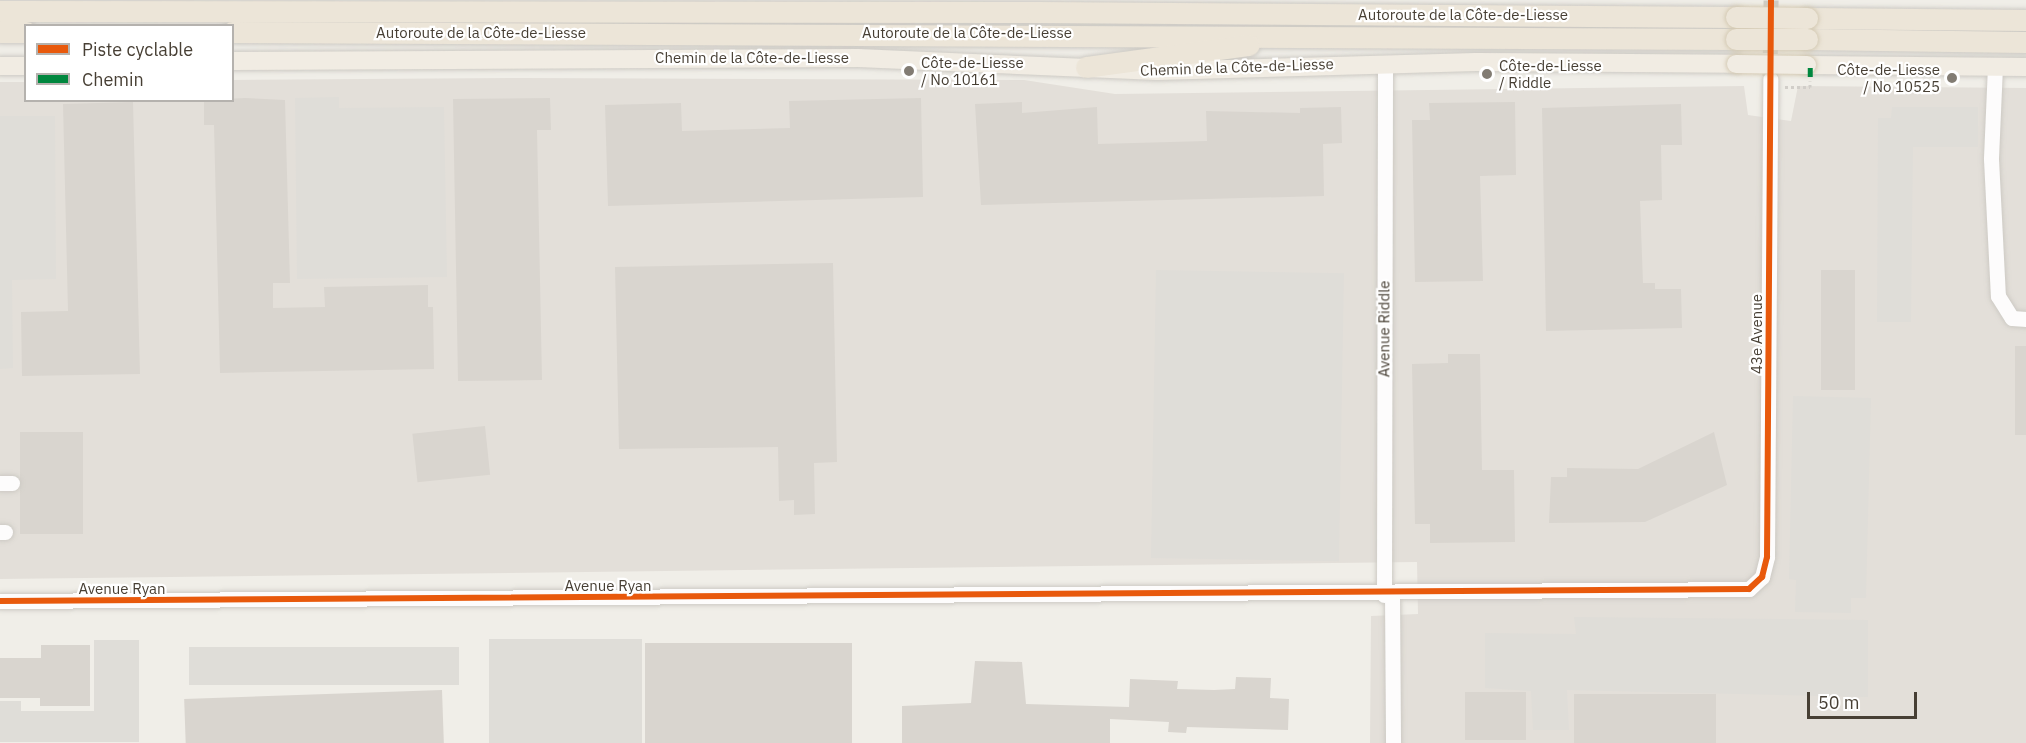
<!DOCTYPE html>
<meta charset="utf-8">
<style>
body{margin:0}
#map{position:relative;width:2026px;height:743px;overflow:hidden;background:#f0eee8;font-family:"IBM Plex Sans",sans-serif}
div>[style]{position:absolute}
.industrial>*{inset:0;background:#e3dfd9}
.parking>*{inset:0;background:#dfddd8;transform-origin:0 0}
.building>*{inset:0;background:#d9d5cf;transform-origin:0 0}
.minor-tunnel>*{height:15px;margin-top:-7.5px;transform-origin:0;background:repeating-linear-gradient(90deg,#cecbc4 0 15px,transparent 0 23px)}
.path>*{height:3px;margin-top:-1.5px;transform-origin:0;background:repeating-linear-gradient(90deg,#d1cec9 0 3px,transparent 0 6px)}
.roads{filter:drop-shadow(0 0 2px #cdcac4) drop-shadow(0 0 2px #cdcac4)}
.minor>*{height:15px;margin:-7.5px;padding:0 7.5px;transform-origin:7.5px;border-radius:7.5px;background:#fdfcfc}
.major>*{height:18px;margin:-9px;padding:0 9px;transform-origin:9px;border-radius:9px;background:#f1ece3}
.highway>*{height:21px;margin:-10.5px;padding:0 10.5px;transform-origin:10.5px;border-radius:10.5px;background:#ece5d8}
.bridges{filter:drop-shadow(0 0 2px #d4cab4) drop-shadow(0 0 2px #d4cab4)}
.major-bridge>*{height:18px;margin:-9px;padding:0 9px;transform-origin:9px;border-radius:9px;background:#f1ece3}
.highway-bridge>*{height:21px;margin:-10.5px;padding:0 10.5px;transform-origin:10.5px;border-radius:10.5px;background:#ece5d8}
.quiet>*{height:4.5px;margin-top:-2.25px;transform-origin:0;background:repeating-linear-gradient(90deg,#00873e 0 9px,transparent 0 13.5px)}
.cycleway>*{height:6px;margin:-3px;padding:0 3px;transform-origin:3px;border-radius:3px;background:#e8590c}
.dots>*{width:16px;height:16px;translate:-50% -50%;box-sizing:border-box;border:3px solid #fff;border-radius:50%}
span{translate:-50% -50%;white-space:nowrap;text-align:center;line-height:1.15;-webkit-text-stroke:4.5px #fff;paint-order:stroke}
.street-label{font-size:15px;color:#473f34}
.poi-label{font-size:15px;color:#473f34}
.left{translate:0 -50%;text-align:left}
.right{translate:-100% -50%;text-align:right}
.legend{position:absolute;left:24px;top:24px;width:210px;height:78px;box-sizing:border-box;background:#fff;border:2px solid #b5b2ae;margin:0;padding:8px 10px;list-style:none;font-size:18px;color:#473f34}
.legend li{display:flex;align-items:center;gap:12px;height:30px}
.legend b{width:30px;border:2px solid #b5b2ae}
.scale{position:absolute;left:1807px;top:692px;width:110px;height:27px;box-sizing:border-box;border:3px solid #473f34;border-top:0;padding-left:8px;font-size:18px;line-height:21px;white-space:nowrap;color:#473f34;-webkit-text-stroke:4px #fff;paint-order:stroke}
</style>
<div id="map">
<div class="industrial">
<div style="clip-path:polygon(525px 78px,1024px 80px,1115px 94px,1744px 86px,1748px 115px,1791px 121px,1798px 86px,2026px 88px,2026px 743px,1370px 743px,1371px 616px,1418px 614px,1417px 562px,0 579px,0 82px,25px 82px,26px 100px,232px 100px,233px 80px)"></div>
</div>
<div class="parking">
<div style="clip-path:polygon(339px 97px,339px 108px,444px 107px,447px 277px,297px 279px,295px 98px)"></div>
<div style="clip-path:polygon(1892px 107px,1978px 107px,1978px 147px,1913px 147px,1911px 322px,1877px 322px,1878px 118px,1891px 118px)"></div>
<div style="clip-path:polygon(0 116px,55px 116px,56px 279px,12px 280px,13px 368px,0 369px)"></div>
<div style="left:1156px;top:270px;width:188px;height:288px;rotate:1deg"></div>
<div style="clip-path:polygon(1793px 396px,1871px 398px,1866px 598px,1851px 598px,1851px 613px,1795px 612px,1796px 580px,1789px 579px)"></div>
<div style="clip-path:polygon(1574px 617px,1868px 620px,1868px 697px,1567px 690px,1569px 730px,1533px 730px,1531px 691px,1485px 688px,1485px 633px,1576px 634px)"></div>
<div style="left:489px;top:639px;width:153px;height:104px"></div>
<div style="clip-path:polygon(94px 640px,139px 640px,139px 742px,0 742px,0 701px,21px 701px,21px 711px,94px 711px)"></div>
<div style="left:189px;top:647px;width:270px;height:38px"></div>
</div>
<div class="building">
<div style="clip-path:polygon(245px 98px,285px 100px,290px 283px,273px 283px,273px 308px,325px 307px,324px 287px,428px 285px,428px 307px,433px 307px,434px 369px,220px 373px,214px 125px,204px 125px,204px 100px)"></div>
<div style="clip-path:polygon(550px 98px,551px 130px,537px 130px,542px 380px,458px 381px,453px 99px)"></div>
<div style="clip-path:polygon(921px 98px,923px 197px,608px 206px,605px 105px,681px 103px,682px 131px,790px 128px,789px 101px)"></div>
<div style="clip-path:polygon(133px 102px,140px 374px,22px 376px,21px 312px,68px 311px,63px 104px)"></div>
<div style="clip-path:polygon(1022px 102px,1022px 113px,1097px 107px,1098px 144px,1207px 141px,1206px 111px,1300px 113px,1300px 108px,1341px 107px,1342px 143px,1323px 144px,1324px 196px,981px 205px,975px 104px)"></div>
<div style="clip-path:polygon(1515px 102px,1516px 175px,1480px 176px,1483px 281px,1415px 282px,1412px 120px,1430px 120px,1429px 103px)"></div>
<div style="clip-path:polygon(1681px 104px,1682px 145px,1661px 145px,1662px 200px,1640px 201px,1643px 283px,1655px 283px,1655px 289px,1681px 289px,1682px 328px,1546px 331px,1542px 108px)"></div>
<div style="clip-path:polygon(833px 263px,837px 462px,814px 463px,815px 514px,794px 515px,794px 500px,779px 501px,778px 447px,619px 449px,615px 267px)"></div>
<div style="left:1821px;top:270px;width:34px;height:120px"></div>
<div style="left:2015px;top:346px;width:11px;height:89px"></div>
<div style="clip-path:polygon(1448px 354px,1480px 354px,1482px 470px,1514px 470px,1515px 542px,1430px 543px,1430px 524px,1415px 524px,1412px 364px,1448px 363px)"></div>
<div style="left:485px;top:426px;width:49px;height:73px;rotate:84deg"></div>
<div style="left:20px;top:432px;width:63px;height:102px"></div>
<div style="clip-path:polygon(1714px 432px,1727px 485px,1645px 522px,1549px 523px,1551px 477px,1567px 477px,1567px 468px,1638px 469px)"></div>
<div style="left:645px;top:643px;width:207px;height:100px"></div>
<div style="clip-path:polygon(41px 645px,90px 645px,90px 706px,40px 706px,40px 698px,0 698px,0 658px,41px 658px)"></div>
<div style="clip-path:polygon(975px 661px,1022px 662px,1026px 704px,1129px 707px,1130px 679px,1178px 681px,1177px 689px,1214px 690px,1235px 689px,1236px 677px,1271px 678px,1270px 698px,1289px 699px,1288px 730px,1187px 727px,1186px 733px,1168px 732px,1169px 722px,1110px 719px,1110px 743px,902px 743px,902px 706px,971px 703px)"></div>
<div style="left:442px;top:690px;width:53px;height:258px;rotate:88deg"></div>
<div style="left:1465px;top:692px;width:61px;height:48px"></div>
<div style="left:1574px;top:694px;width:142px;height:49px"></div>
</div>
<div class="minor-tunnel">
<div style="left:1770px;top:76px;width:76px;rotate:-89.2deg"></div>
</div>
<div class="path">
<div style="left:1785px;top:87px;width:25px"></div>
<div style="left:1810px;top:87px;width:6px;rotate:-90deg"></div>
</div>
<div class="roads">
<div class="minor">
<div style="left:1995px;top:66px;width:93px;rotate:92.5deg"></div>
<div style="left:1991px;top:159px;width:137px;rotate:87.1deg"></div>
<div style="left:1998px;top:296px;width:26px;rotate:58deg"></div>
<div style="left:2012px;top:318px;width:14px;rotate:4deg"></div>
<div style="left:0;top:483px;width:12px"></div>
<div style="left:0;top:532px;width:5px"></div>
<div style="left:1392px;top:594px;width:149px;rotate:89.6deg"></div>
<div style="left:1384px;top:595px;width:532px;rotate:-89.89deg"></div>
<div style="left:0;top:601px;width:1749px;rotate:-0.39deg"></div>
<div style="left:1749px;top:589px;width:18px;rotate:-43deg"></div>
<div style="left:1762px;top:577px;width:21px;rotate:-76deg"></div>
<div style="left:1767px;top:557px;width:478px;rotate:-89.6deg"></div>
</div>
<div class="major">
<div style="left:232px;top:61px;width:626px;rotate:-0.27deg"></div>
<div style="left:858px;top:58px;width:299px;rotate:2.5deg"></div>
<div style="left:1157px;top:71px;width:319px;rotate:-1.6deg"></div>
<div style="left:1476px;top:62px;width:260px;rotate:0.4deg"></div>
<div style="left:1807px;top:65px;width:219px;rotate:0.5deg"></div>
<div style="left:0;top:66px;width:26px"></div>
</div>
<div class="highway">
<div style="left:0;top:11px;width:1037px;rotate:0.06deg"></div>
<div style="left:1037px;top:12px;width:699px;rotate:0.41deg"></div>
<div style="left:1807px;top:18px;width:219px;rotate:0.5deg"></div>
<div style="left:0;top:32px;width:26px"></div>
<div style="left:232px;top:32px;width:1504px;rotate:0.27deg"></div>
<div style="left:1807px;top:39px;width:219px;rotate:0.8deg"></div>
<div style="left:1086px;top:67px;width:164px;rotate:-7.7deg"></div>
</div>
</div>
<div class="bridges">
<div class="major-bridge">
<div style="left:1736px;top:64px;width:71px;rotate:0.8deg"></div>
</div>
<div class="highway-bridge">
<div style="left:1736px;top:17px;width:71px;rotate:0.8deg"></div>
<div style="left:1736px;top:39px;width:71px"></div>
</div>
</div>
<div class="quiet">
<div style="left:1810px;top:77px;width:12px;rotate:-90deg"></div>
</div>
<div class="cycleway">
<div style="left:0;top:601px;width:1749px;rotate:-0.39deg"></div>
<div style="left:1749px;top:589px;width:18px;rotate:-43deg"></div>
<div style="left:1762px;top:577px;width:21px;rotate:-76deg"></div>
<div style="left:1767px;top:557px;width:557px;rotate:-89.59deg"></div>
</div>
<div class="dots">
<div style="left:909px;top:71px;background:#827c73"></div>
<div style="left:1487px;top:74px;background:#827c73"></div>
<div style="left:1952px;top:78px;background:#827c73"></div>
</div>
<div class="street-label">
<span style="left:1463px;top:15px">Autoroute de la Côte-de-Liesse</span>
<span style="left:481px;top:33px">Autoroute de la Côte-de-Liesse</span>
<span style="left:967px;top:33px">Autoroute de la Côte-de-Liesse</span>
<span style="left:752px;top:58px">Chemin de la Côte-de-Liesse</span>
<span style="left:1237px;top:67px;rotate:-2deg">Chemin de la Côte-de-Liesse</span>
<span style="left:1384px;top:329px;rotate:-90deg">Avenue Riddle</span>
<span style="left:1757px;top:334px;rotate:-90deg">43e Avenue</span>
<span style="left:608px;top:586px">Avenue Ryan</span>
<span style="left:122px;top:589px">Avenue Ryan</span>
</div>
<div class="poi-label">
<span class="left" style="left:921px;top:71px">Côte-de-Liesse<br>/ No 10161</span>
<span class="left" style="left:1499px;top:74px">Côte-de-Liesse<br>/ Riddle</span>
<span class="right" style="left:1940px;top:78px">Côte-de-Liesse<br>/ No 10525</span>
</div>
<ul class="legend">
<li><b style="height:8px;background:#e8590c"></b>Piste cyclable</li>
<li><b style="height:8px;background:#00873e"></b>Chemin</li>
</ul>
<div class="scale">50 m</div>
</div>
